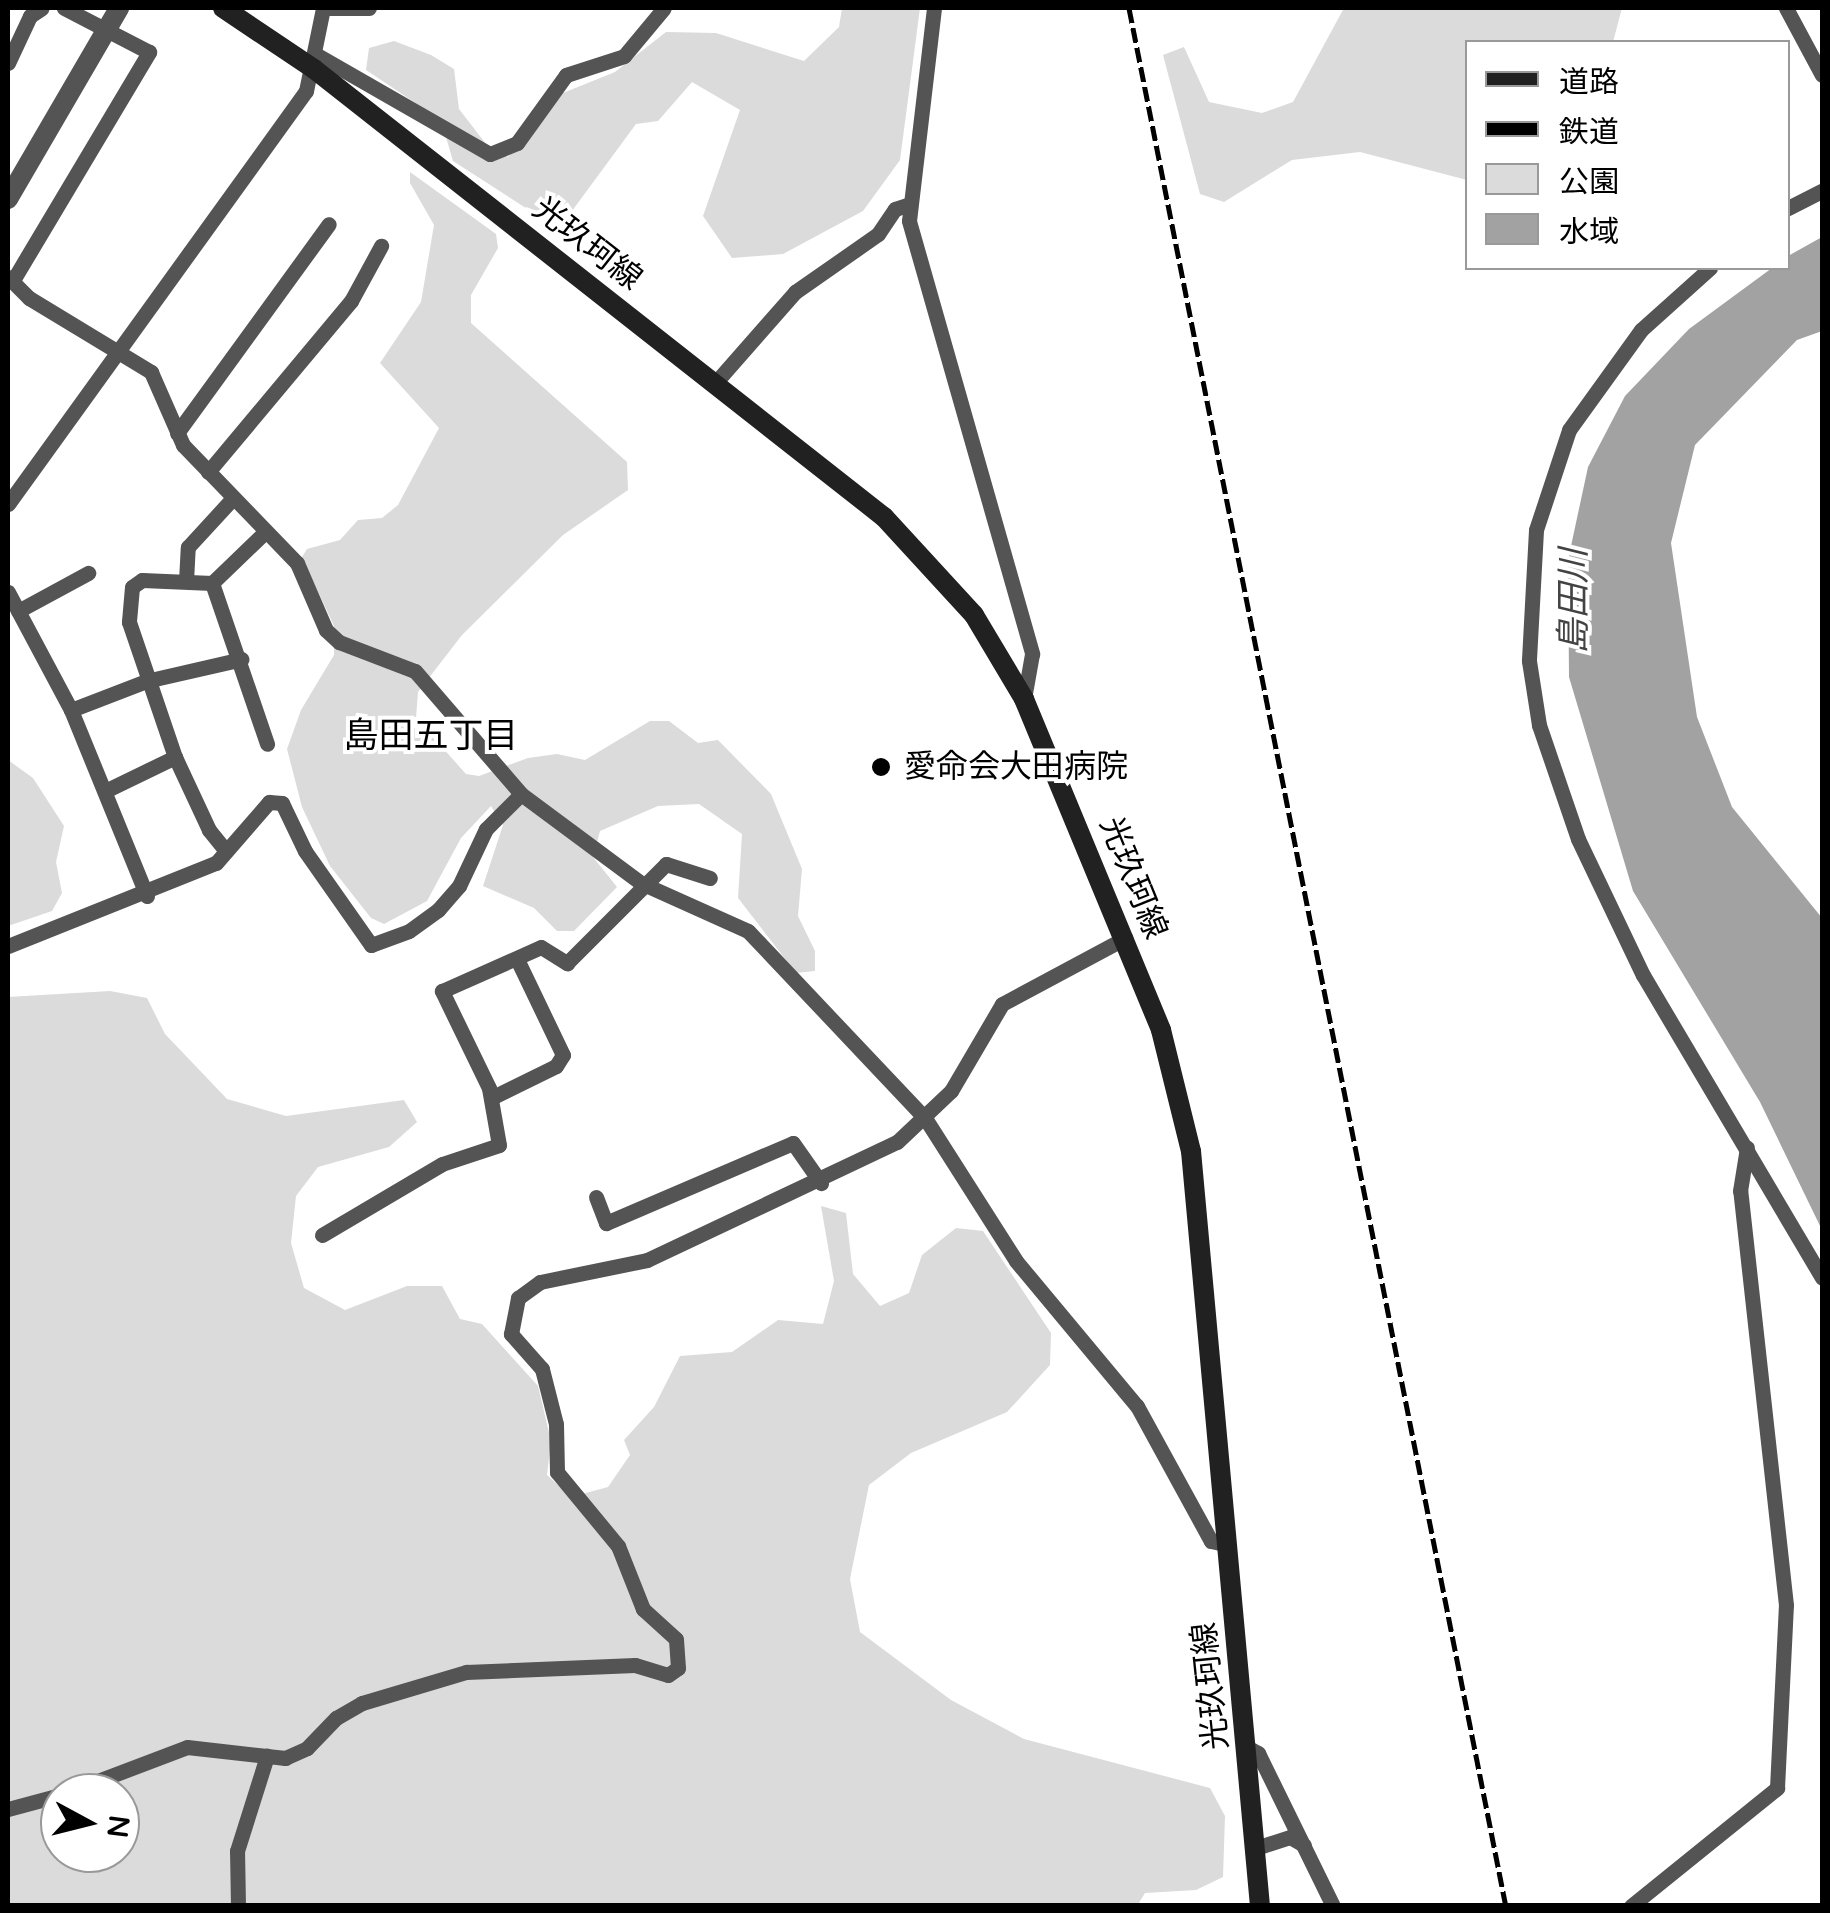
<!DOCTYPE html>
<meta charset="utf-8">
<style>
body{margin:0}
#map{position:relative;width:1830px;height:1913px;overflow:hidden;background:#fff;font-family:"Varela Round","Noto Sans JP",sans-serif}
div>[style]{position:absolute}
.green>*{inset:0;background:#dbdbdb}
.water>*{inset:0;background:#a2a2a2}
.minor>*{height:15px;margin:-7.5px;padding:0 7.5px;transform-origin:7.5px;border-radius:7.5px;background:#545454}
.tertiary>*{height:20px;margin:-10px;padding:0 10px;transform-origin:10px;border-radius:10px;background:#545454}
.secondary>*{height:20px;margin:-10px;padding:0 10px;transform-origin:10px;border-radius:10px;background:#212121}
.rail>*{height:5px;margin-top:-2.5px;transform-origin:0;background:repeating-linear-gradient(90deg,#000 0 15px,transparent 0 20px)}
.dots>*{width:28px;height:28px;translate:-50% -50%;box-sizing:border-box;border:5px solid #fff;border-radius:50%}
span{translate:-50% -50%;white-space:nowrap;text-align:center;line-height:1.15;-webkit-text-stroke:8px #fff;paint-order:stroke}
.street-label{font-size:32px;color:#000}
.poi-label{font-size:32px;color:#000}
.left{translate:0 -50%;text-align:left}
.water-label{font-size:35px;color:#434343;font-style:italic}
.neighbourhood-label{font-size:35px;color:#000}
.frame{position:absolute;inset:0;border:10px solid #000;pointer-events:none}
.legend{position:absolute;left:1465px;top:40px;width:325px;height:230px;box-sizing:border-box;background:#fff;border:2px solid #999;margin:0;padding:12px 18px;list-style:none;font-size:30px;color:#000}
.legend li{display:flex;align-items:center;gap:20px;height:50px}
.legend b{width:50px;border:2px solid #999}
.north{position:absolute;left:40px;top:1773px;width:100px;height:100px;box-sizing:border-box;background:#fff;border:2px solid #999;border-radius:50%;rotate:97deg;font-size:28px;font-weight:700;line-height:40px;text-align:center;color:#000}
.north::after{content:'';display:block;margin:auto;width:35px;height:45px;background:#000;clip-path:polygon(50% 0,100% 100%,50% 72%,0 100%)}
</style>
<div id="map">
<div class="green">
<div style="clip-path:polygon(842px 8px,920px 8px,900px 160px,863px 211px,783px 254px,732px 258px,703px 216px,740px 110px,692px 82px,658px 121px,636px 124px,569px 215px,535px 214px,453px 161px,441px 120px,366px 70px,369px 48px,394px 41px,431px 55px,454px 69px,459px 109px,486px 144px,508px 157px,558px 95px,615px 72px,666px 32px,716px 33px,804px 61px,839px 27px)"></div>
<div style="clip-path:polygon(1344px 8px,1622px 8px,1613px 42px,1468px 42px,1467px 180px,1360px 152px,1292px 160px,1224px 202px,1200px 194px,1163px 55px,1184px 47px,1209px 102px,1262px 113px,1293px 102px)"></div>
<div style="clip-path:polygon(410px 172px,496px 234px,498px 248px,471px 295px,471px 323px,627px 462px,628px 490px,563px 535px,462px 635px,418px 692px,416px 718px,466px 774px,479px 776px,528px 758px,557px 754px,585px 760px,650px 721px,669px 721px,698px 743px,718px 740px,771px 794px,802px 869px,798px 916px,815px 951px,815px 971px,796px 973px,738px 898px,742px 834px,699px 804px,658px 806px,600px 831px,593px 857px,617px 887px,574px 931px,557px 931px,534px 908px,483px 886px,503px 825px,491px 806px,461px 838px,427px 901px,384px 924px,371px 918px,330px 866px,302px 807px,287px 749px,301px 710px,334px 655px,334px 626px,302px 557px,307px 549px,340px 540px,358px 520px,382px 518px,398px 505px,439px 428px,380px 363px,421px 302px,434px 225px,410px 183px)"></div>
<div style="clip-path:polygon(8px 760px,33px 778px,64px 826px,56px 862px,62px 893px,52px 911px,8px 926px)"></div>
<div style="clip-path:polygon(evenodd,110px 991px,147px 998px,165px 1034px,227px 1099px,286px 1116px,404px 1100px,417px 1122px,389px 1147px,318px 1167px,296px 1196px,291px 1243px,304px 1288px,345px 1310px,407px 1286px,442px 1286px,460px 1319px,482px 1324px,538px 1386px,551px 1441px,547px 1475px,571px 1497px,608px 1487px,630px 1455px,624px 1440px,654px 1407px,680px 1356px,732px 1352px,778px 1320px,823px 1324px,834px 1281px,821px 1206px,846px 1213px,853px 1274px,880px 1306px,909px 1293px,922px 1255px,956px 1228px,983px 1231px,1051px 1333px,1050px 1365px,1007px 1412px,911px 1453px,869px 1485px,850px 1579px,860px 1632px,951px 1700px,1024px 1739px,1210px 1788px,1225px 1816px,1223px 1877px,1196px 1890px,1145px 1893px,1137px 1906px,8px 1905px,8px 997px,110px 991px,60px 1793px,120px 1793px,120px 1853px,60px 1853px,60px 1793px)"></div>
</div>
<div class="water">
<div style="clip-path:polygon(1822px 237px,1822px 331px,1797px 340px,1695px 445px,1671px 543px,1697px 717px,1732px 807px,1822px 918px,1822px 1230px,1760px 1102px,1633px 891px,1569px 677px,1568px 560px,1588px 467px,1625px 396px,1689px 329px,1772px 268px,1788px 268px,1788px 256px)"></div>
</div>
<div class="minor">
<div style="left:323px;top:8px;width:46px"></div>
<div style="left:934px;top:8px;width:214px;rotate:96.7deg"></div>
<div style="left:909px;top:221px;width:450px;rotate:74.1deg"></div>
<div style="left:1032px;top:654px;width:46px;rotate:100.1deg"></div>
<div style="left:1786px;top:8px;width:76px;rotate:61.8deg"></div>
<div style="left:317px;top:55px;width:199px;rotate:29.8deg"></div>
<div style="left:490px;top:154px;width:29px;rotate:-22deg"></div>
<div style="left:517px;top:143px;width:84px;rotate:-54.2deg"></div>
<div style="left:566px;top:75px;width:61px;rotate:-18.1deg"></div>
<div style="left:624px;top:56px;width:62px;rotate:-50.2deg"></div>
<div style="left:8px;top:63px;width:52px;rotate:-64.9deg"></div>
<div style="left:30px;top:16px;width:14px;rotate:-34deg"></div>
<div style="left:1788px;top:208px;width:38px;rotate:-27deg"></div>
<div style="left:1710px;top:268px;width:93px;rotate:138.1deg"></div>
<div style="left:1641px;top:330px;width:123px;rotate:125.8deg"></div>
<div style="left:1569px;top:430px;width:105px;rotate:108.3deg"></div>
<div style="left:1536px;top:530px;width:131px;rotate:93.1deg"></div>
<div style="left:1529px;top:661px;width:65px;rotate:81.1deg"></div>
<div style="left:1539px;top:725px;width:120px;rotate:71.1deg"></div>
<div style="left:1578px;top:839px;width:151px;rotate:64.5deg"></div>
<div style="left:1643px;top:975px;width:352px;rotate:59.4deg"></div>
<div style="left:8px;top:277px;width:30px;rotate:45deg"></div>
<div style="left:29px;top:298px;width:143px;rotate:31.2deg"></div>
<div style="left:151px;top:372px;width:80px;rotate:66.3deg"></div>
<div style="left:183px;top:445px;width:164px;rotate:46deg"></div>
<div style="left:297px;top:563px;width:73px;rotate:66.6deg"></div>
<div style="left:326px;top:630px;width:18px;rotate:43deg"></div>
<div style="left:339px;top:642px;width:81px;rotate:20.9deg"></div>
<div style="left:415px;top:671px;width:162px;rotate:49.2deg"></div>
<div style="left:521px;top:794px;width:149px;rotate:36.6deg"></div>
<div style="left:641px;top:883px;width:117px;rotate:24.2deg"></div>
<div style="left:748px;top:931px;width:257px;rotate:46.6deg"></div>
<div style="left:925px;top:1118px;width:169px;rotate:57.5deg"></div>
<div style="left:1016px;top:1261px;width:189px;rotate:50.2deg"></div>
<div style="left:1137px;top:1406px;width:154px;rotate:61.3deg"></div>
<div style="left:1211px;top:1541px;width:18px;rotate:13deg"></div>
<div style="left:12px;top:282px;width:268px;rotate:-59.2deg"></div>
<div style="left:149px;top:52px;width:96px;rotate:-152.6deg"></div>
<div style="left:716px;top:382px;width:120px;rotate:-48.7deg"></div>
<div style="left:795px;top:292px;width:101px;rotate:-34.9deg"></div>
<div style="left:878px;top:234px;width:30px;rotate:-56deg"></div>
<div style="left:895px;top:209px;width:13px;rotate:-18deg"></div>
<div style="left:177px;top:433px;width:258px;rotate:-54deg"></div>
<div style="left:208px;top:472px;width:223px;rotate:-50.1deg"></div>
<div style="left:351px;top:301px;width:63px;rotate:-61.4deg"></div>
<div style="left:8px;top:504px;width:509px;rotate:-54.19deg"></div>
<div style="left:306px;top:91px;width:85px;rotate:-78.4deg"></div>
<div style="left:265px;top:532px;width:74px;rotate:136.1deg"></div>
<div style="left:212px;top:583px;width:170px;rotate:71.1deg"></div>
<div style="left:186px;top:581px;width:34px;rotate:-87deg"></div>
<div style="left:188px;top:547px;width:67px;rotate:-47.4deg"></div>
<div style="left:212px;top:583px;width:70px;rotate:-177.5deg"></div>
<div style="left:142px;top:580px;width:12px;rotate:145deg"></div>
<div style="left:132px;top:587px;width:35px;rotate:95deg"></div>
<div style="left:129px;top:622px;width:143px;rotate:71.2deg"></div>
<div style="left:175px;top:757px;width:81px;rotate:65deg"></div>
<div style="left:209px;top:830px;width:27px;rotate:51deg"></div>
<div style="left:8px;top:592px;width:134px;rotate:61.9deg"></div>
<div style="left:71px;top:710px;width:201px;rotate:67.8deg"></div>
<div style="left:18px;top:611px;width:80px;rotate:-28.5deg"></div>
<div style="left:71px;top:710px;width:80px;rotate:-21.1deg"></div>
<div style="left:146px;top:681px;width:98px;rotate:-12.9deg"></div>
<div style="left:105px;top:791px;width:78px;rotate:-25.9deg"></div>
<div style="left:8px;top:946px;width:224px;rotate:-21.8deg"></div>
<div style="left:216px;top:863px;width:81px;rotate:-49deg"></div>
<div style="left:269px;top:802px;width:13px;rotate:4deg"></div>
<div style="left:282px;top:803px;width:53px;rotate:64.4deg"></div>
<div style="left:305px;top:851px;width:115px;rotate:54.9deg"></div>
<div style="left:371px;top:945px;width:40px;rotate:-20.2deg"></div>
<div style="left:409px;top:931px;width:36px;rotate:-36deg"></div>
<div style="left:438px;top:910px;width:32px;rotate:-49deg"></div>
<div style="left:459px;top:886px;width:63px;rotate:-64.7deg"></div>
<div style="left:486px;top:829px;width:49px;rotate:-45deg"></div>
<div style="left:491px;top:1098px;width:72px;rotate:-26.2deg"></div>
<div style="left:556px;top:1066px;width:13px;rotate:-58deg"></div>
<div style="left:563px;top:1055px;width:106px;rotate:-115.6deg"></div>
<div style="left:596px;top:1197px;width:28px;rotate:69deg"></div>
<div style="left:606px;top:1223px;width:203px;rotate:-23.2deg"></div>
<div style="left:793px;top:1143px;width:49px;rotate:55deg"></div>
<div style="left:322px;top:1235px;width:139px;rotate:-30.6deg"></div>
<div style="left:442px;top:1164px;width:60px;rotate:-18.4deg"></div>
<div style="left:499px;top:1145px;width:58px;rotate:-100deg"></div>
<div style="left:489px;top:1088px;width:108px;rotate:-115.9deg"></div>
<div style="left:442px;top:991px;width:108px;rotate:-24deg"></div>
<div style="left:541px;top:947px;width:31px;rotate:32deg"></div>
<div style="left:567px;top:963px;width:140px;rotate:-45deg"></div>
<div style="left:666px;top:864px;width:46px;rotate:17.7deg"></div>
<div style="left:1247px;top:1747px;width:13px;rotate:29deg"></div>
<div style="left:1258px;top:1753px;width:170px;rotate:63.9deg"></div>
<div style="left:66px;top:1793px;width:129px;rotate:-20.8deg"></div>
<div style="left:187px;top:1747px;width:99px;rotate:6.4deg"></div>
<div style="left:285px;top:1758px;width:24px;rotate:-24deg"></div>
<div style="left:307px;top:1748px;width:42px;rotate:-46deg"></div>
<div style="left:336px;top:1718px;width:30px;rotate:-30deg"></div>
<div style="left:362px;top:1703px;width:109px;rotate:-16.6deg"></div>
<div style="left:466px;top:1672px;width:169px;rotate:-2.4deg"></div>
<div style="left:635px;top:1665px;width:34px;rotate:17deg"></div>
<div style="left:668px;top:1675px;width:12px;rotate:-35deg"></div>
<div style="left:678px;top:1668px;width:29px;rotate:-94deg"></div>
<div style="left:676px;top:1639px;width:45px;rotate:-137.7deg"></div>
<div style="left:643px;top:1609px;width:68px;rotate:-111.6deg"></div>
<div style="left:618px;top:1546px;width:96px;rotate:-129.5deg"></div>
<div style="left:557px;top:1472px;width:48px;rotate:-91.2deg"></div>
<div style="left:556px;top:1424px;width:57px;rotate:-104.3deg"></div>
<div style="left:542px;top:1369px;width:47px;rotate:-131.5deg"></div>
<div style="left:511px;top:1334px;width:37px;rotate:-79deg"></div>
<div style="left:518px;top:1298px;width:27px;rotate:-36deg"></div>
<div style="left:540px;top:1282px;width:109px;rotate:-11.6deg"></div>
<div style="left:647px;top:1260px;width:276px;rotate:-25.3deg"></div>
<div style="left:897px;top:1142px;width:74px;rotate:-43.4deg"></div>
<div style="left:951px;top:1091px;width:101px;rotate:-59.6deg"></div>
<div style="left:1002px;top:1004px;width:140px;rotate:-28.2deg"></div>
<div style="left:8px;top:1809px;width:54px;rotate:-15.1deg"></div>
<div style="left:1256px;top:1848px;width:36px;rotate:-18deg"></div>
<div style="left:1290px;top:1837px;width:16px;rotate:30deg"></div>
<div style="left:238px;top:1906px;width:55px;rotate:-91deg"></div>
<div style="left:237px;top:1851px;width:100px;rotate:-72.5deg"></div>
<div style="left:1631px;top:1906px;width:188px;rotate:-38.9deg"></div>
<div style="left:1777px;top:1788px;width:183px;rotate:-87.2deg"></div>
<div style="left:1786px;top:1605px;width:417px;rotate:-96.3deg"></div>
<div style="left:1740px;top:1191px;width:44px;rotate:-80.8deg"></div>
</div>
<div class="tertiary">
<div style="left:8px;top:199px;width:221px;rotate:-59.8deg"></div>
</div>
<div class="secondary">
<div style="left:223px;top:8px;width:110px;rotate:33.8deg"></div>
<div style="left:314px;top:69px;width:725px;rotate:38.17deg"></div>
<div style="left:884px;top:517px;width:133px;rotate:47.4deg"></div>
<div style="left:974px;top:615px;width:98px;rotate:59.2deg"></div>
<div style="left:1024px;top:699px;width:358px;rotate:67.5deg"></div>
<div style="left:1161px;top:1030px;width:125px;rotate:76.1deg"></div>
<div style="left:1191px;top:1151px;width:758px;rotate:84.78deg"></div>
</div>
<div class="rail">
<div style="left:1129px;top:8px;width:1935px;rotate:78.77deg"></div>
</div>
<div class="dots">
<div style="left:881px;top:767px;background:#000"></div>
</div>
<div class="street-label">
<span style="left:587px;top:244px;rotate:38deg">光玖珂線</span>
<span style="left:1133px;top:878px;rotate:68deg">光玖珂線</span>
<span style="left:1211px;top:1686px;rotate:-96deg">光玖珂線</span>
</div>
<div class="poi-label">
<span class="left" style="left:904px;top:767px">愛命会大田病院</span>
</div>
<div class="water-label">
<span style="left:1574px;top:601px;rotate:-90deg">島田川</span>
</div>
<div class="neighbourhood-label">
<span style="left:431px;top:736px">島田五丁目</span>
</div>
<div class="frame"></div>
<ul class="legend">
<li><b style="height:12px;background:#212121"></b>道路</li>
<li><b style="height:12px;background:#000"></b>鉄道</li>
<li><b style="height:28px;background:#dbdbdb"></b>公園</li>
<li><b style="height:28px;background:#a2a2a2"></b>水域</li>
</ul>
<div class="north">N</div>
</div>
